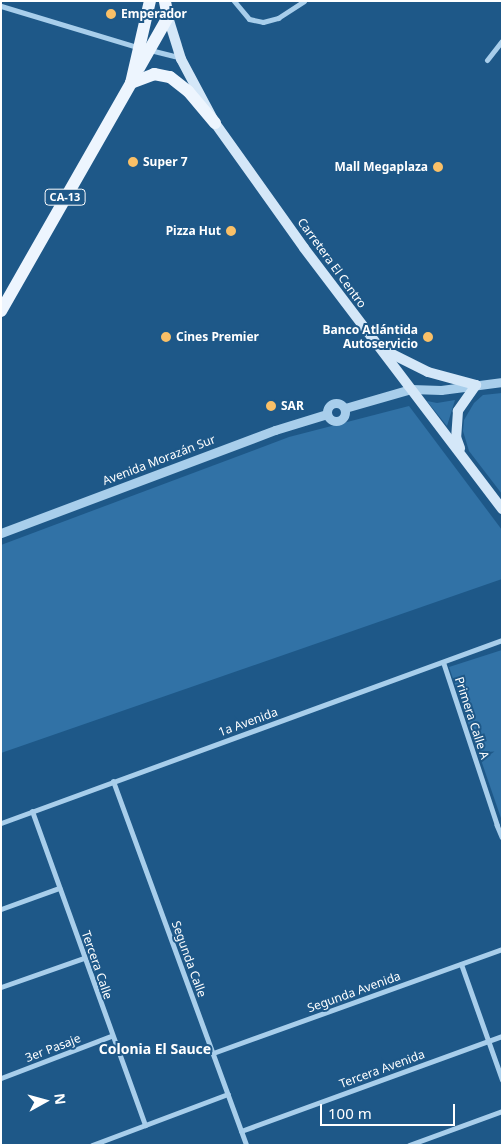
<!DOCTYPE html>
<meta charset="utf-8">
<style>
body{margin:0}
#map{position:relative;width:503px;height:1146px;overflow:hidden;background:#1e5888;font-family:"Noto Sans",sans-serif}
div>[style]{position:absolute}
.green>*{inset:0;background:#3172a6}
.pedestrian>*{height:4.5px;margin:-2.25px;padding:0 2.25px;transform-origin:2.25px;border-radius:2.25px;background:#a8ceeb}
.minor>*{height:5px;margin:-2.5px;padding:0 2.5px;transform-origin:2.5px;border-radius:2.5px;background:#a8ceeb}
.tertiary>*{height:9px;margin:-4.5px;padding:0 4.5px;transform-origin:4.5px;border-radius:4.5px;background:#a8ceeb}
.tertiary>.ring{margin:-4.5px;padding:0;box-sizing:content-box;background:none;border:9px solid #a8ceeb;border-radius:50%}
.secondary>*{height:10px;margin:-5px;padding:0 5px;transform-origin:5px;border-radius:5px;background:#d4e7f8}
.primary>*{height:12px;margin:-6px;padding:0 6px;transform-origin:6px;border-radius:6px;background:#edf5fe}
.dots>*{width:14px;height:14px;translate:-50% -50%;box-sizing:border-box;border:2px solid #1e5888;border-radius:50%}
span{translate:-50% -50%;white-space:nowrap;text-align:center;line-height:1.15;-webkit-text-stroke:4px #1e5888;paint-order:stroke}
.shield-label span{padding:1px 4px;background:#1e5888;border:1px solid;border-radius:4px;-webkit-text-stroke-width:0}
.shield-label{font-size:11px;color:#fff;font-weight:700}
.poi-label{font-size:12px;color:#fff;font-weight:700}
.left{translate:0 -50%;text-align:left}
.right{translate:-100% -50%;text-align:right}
.street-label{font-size:12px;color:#fff}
.neighbourhood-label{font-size:14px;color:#fff;font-weight:700}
.frame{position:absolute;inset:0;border:2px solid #fff;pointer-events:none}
.north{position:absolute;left:20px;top:1076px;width:50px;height:50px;-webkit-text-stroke:4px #1e5888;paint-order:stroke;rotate:83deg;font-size:14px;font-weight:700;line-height:20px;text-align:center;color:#fff}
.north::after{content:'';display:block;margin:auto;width:18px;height:22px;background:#fff;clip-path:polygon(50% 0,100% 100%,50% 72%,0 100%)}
.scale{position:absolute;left:320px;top:1104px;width:135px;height:22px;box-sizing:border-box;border:2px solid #fff;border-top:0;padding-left:6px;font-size:15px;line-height:18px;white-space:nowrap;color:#fff;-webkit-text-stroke:4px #1e5888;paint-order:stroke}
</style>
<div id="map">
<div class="green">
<div style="clip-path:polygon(502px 393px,502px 494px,469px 451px,463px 431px,464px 420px,474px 403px,483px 395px)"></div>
<div style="clip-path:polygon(455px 400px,447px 426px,427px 401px,437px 403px)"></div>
<div style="clip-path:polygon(409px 406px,502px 530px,502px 579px,1px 753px,1px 545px,289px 437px)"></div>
<div style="clip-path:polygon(502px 650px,502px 821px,449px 667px)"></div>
</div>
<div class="pedestrian">
<div style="left:497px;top:825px;width:13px;rotate:67deg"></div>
</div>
<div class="minor">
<div style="left:234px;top:1px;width:23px;rotate:50deg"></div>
<div style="left:249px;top:19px;width:14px;rotate:12deg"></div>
<div style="left:263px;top:22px;width:16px;rotate:-15deg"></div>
<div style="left:278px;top:18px;width:31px;rotate:-33deg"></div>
<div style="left:1px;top:6px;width:145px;rotate:16.8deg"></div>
<div style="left:150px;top:50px;width:32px;rotate:14deg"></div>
<div style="left:487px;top:60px;width:24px;rotate:-52deg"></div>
<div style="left:443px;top:662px;width:172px;rotate:71.7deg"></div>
<div style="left:113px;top:781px;width:388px;rotate:69.9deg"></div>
<div style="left:32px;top:811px;width:334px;rotate:70.2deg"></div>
<div style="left:1px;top:823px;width:533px;rotate:-20.07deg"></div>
<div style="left:1px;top:909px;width:62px;rotate:-19.9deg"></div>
<div style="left:461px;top:964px;width:123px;rotate:70.5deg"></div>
<div style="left:1px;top:987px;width:88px;rotate:-19.3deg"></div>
<div style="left:213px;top:1053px;width:307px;rotate:-19.8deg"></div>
<div style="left:1px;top:1078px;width:118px;rotate:-20.9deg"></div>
<div style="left:241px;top:1131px;width:278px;rotate:-20deg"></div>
<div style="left:92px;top:1145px;width:145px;rotate:-20.6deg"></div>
<div style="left:409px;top:1145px;width:99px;rotate:-20.1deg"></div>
</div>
<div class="tertiary">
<div class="ring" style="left:327px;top:403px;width:9px;height:9px"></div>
<div style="left:345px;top:408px;width:69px;rotate:-16.1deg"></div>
<div style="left:411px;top:389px;width:30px;rotate:2deg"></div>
<div style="left:441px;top:390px;width:62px;rotate:-7.5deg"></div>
<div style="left:1px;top:533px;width:293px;rotate:-20.6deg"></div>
<div style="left:275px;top:430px;width:54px;rotate:-17.1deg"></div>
</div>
<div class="secondary">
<div style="left:168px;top:17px;width:44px;rotate:72.8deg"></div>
<div style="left:181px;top:59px;width:72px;rotate:62deg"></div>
<div style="left:215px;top:123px;width:153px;rotate:54.5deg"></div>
<div style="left:304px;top:248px;width:328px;rotate:52.8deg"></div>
<div style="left:382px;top:349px;width:51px;rotate:26.6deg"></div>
<div style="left:428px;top:372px;width:50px;rotate:15.2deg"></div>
<div style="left:476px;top:385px;width:32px;rotate:125deg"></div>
<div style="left:458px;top:411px;width:26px;rotate:94deg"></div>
<div style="left:456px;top:437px;width:12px;rotate:70deg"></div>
</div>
<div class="primary">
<div style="left:139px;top:68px;width:59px;rotate:-60.4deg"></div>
<div style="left:168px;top:17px;width:16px;rotate:-101deg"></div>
<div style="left:131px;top:83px;width:25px;rotate:-21deg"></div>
<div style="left:154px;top:74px;width:16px;rotate:11deg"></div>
<div style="left:170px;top:77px;width:23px;rotate:38deg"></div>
<div style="left:188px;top:91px;width:42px;rotate:49.8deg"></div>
<div style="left:1px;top:311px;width:262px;rotate:-60.3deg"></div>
<div style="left:131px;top:83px;width:84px;rotate:-77deg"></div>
</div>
<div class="dots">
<div style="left:111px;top:14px;background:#fac067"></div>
<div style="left:133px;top:162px;background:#fac067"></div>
<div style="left:438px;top:167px;background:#fac067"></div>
<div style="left:231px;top:231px;background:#fac067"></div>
<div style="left:166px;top:337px;background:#fac067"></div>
<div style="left:428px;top:337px;background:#fac067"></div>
<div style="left:271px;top:406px;background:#fac067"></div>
</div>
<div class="shield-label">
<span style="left:65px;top:197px">CA-13</span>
</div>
<div class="poi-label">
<span class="left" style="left:121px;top:14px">Emperador</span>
<span class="left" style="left:143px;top:162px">Super 7</span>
<span class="right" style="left:428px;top:167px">Mall Megaplaza</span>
<span class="right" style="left:221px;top:231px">Pizza Hut</span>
<span class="right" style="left:418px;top:337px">Banco Atlántida<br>Autoservicio</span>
<span class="left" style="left:176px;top:337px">Cines Premier</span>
<span class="left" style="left:281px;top:406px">SAR</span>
</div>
<div class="street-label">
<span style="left:332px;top:263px;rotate:54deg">Carretera El Centro</span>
<span style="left:159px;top:460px;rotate:-21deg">Avenida Morazán Sur</span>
<span style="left:472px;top:718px;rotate:72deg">Primera Calle A</span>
<span style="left:248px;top:722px;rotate:-20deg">1a Avenida</span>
<span style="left:189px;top:959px;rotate:70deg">Segunda Calle</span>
<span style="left:97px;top:965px;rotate:71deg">Tercera Calle</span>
<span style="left:354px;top:992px;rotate:-20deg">Segunda Avenida</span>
<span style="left:53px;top:1048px;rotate:-21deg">3er Pasaje</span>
<span style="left:382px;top:1069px;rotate:-20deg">Tercera Avenida</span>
</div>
<div class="neighbourhood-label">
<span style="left:155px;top:1049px">Colonia El Sauce</span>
</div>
<div class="frame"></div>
<div class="north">N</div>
<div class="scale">100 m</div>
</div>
